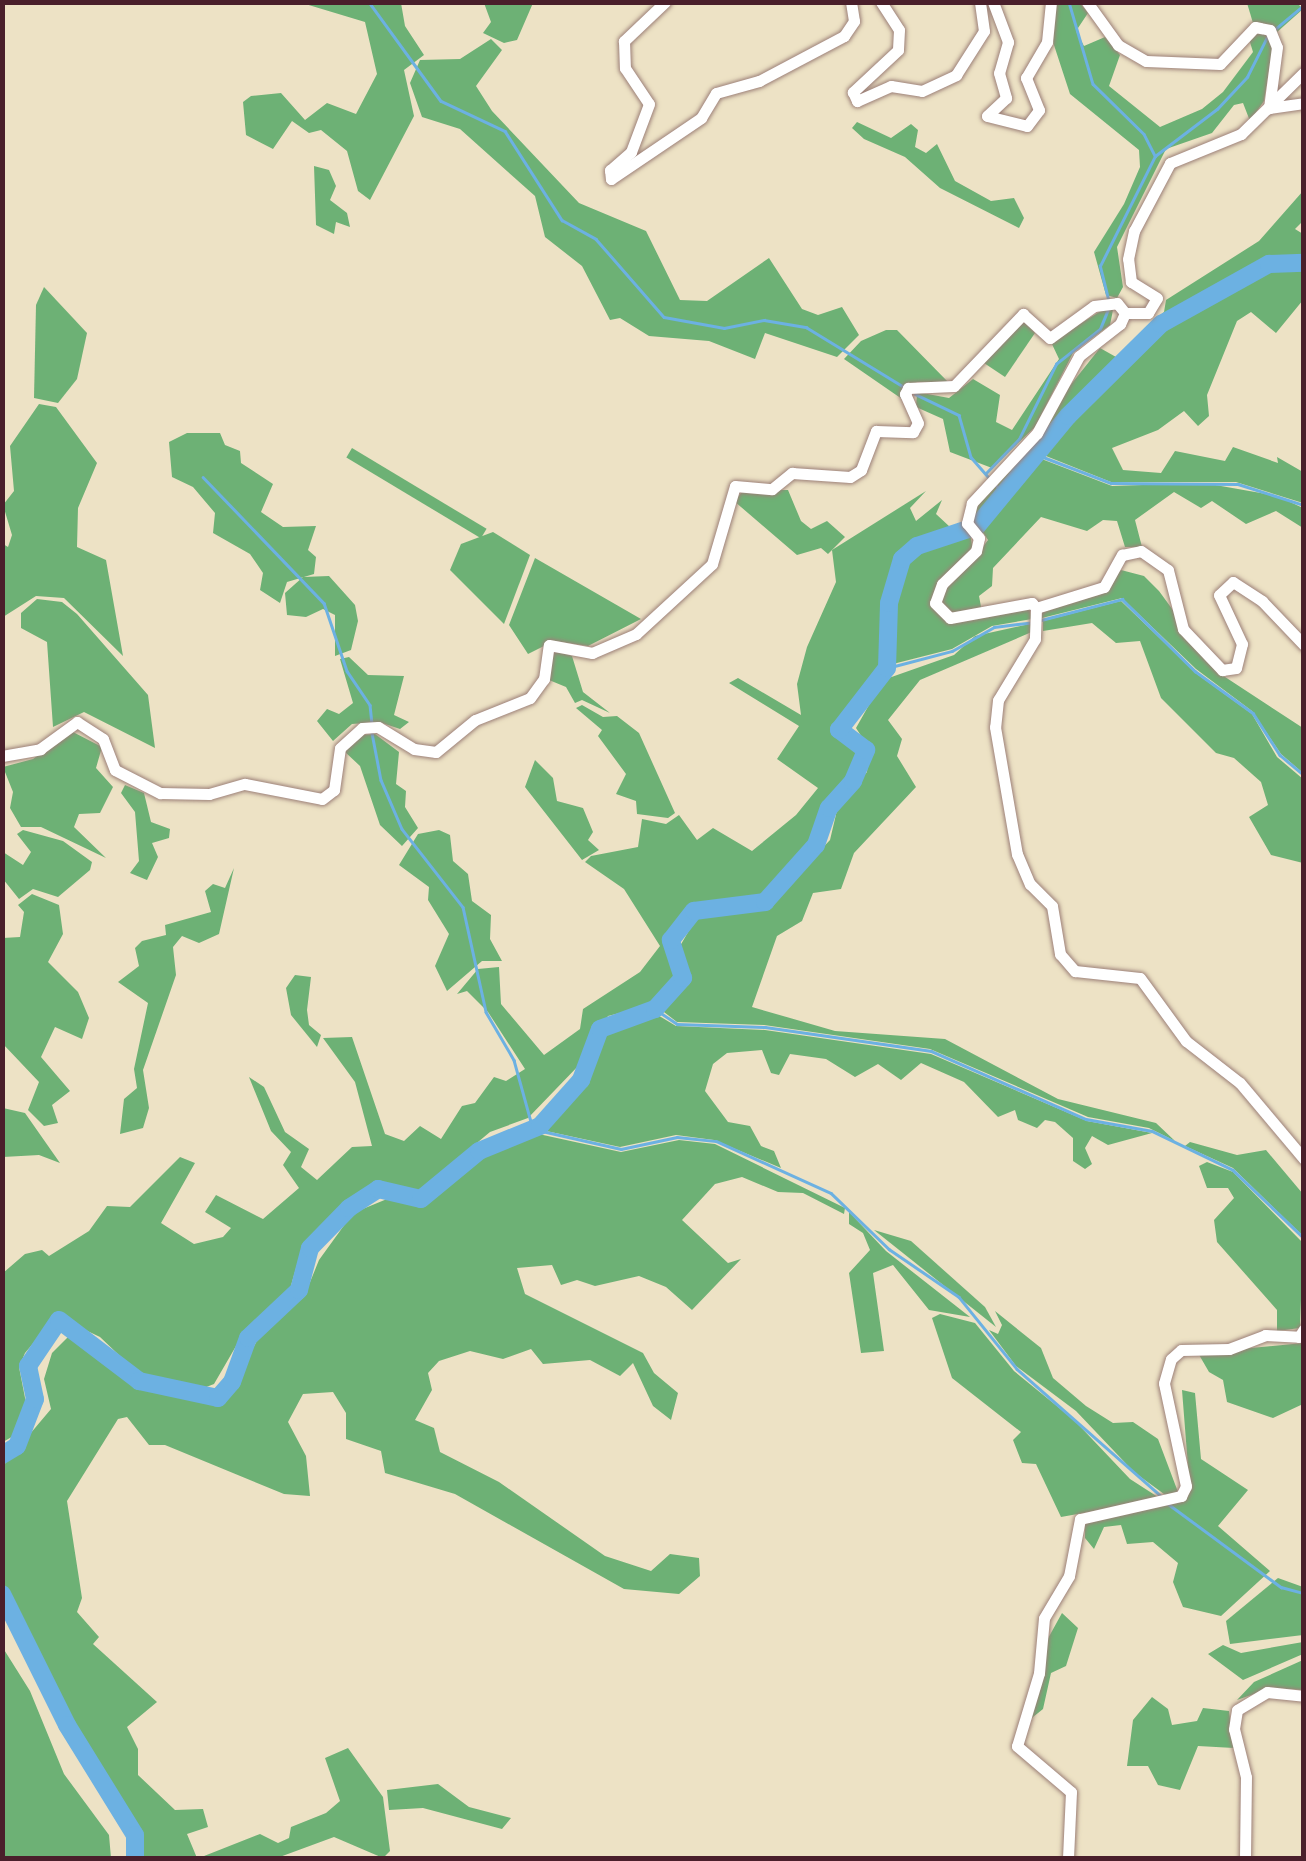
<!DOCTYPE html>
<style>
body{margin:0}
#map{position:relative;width:1306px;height:1861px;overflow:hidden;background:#ede2c5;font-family:"Comic Neue",sans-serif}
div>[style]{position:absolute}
.forest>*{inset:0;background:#6db175;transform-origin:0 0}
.stream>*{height:2.5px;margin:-1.25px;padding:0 1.25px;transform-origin:1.25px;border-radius:1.25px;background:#6cb1e2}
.river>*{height:18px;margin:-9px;padding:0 9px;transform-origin:9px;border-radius:9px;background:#6cb1e2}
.roads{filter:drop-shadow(0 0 2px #9c8078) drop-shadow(0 0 2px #9c8078)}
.street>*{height:11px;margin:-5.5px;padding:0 5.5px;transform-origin:5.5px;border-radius:5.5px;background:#fff}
span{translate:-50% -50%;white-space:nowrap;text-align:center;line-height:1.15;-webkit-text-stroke:10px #f6f6f2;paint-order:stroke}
.frame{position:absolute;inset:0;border:5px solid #4a1f2b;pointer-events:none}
</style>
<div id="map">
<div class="forest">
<div style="clip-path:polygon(302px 3px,401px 3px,405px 26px,424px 55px,404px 70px,414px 116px,370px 200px,358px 191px,347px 151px,321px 130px,309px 133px,292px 121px,273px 149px,246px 135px,243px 102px,251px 96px,281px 93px,305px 120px,327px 103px,356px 114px,377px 74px,365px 22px)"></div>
<div style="clip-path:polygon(484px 3px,533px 3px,517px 40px,504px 43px,483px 33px,491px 22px)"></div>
<div style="clip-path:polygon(1055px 3px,1080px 3px,1088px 13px,1076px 31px,1084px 46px,1105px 37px,1120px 55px,1109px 86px,1160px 127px,1202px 109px,1223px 92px,1253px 52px,1249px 39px,1257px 30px,1267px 32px,1273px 48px,1264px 101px,1250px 121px,1243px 103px,1234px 105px,1212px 133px,1166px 149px,1117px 247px,1123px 287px,1117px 298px,1106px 295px,1094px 252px,1124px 204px,1140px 167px,1139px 150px,1070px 94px,1052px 39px)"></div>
<div style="clip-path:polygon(1247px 3px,1297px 3px,1303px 9px,1276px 33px,1253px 23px)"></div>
<div style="clip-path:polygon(491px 39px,502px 50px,476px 86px,492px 111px,579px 203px,646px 231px,680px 300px,707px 301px,769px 258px,802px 309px,818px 315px,842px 307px,859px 335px,837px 357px,765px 333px,755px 359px,709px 341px,649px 336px,620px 318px,610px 320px,582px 266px,545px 237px,535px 196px,460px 129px,422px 117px,410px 83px,420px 60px,460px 59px)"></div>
<div style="clip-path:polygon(857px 122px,891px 138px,911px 124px,918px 130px,915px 147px,926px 153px,937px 144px,955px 181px,991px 201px,1014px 198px,1024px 218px,1019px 228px,940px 188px,905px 157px,864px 139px,852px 128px)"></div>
<div style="clip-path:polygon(314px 166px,329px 170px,336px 186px,330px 200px,347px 213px,350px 227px,336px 222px,334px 234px,316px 225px)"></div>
<div style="clip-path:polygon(1303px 191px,1303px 221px,1295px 229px,1303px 234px,1303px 261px,1268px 263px,1147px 333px,973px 522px,975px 505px,1100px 348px,1116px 357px,1164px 312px,1166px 300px,1259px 241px)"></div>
<div style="clip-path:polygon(1303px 265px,1303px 300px,1276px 333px,1251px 312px,1237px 321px,1207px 395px,1209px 416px,1198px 426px,1184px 411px,1158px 430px,1112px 448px,1123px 470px,1161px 473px,1175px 451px,1225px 461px,1233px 447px,1278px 463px,1277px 457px,1303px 472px,1303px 503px,1236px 482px,1111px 482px,1041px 454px,1163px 325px,1270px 266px)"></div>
<div style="clip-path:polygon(44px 287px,87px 333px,77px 379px,58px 403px,34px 398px,36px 305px)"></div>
<div style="clip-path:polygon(1104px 309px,1113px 310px,1110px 325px,1074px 351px,1035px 427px,992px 468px,950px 452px,943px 419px,916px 407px,917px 392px,949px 398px,973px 379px,1000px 395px,996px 422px,1012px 430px,1059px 359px,1051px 342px)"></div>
<div style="clip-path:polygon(1023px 320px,1035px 333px,1005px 377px,984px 363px)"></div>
<div style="clip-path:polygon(886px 330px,897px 330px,948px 382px,917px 382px,902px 399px,844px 359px,861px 341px)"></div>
<div style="clip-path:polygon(39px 404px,56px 407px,97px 463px,78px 508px,77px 547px,106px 560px,123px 656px,64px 598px,36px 596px,3px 617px,3px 544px,8px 547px,12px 535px,3px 505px,14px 491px,10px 446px)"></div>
<div style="clip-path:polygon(187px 433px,220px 433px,225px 445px,240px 451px,241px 463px,273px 484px,261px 512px,283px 527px,316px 526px,308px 550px,316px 557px,314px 574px,287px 582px,280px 603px,260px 590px,263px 573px,250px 554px,213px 533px,215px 513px,193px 487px,172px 477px,169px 442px)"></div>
<div style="left:352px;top:448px;width:157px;height:11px;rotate:31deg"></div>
<div style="clip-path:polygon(1039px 458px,1112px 486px,1204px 483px,1277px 496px,1303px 508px,1303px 528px,1276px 511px,1246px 524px,1212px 501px,1201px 508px,1174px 492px,1135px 520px,1142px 547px,1125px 547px,1117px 521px,1103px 520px,1087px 531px,1041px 517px,993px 568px,992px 586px,979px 596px,982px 612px,949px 615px,938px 607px,937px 591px,971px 563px,988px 540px,980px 528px)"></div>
<div style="clip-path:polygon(744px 490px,788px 490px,801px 521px,811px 529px,827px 521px,845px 537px,828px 554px,821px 548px,797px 555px,734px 501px)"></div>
<div style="clip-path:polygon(926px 491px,910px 508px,916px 521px,942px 500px,936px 514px,950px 527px,967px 529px,916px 543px,900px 558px,885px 602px,884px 667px,832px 734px,859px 751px,849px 780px,823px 807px,811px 844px,783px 877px,763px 895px,703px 902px,684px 911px,670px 930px,674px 976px,661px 993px,651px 1005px,608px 1016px,582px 1062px,528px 1118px,490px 1132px,418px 1192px,378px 1184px,343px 1205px,301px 1251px,290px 1289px,243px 1334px,214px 1384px,196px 1391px,142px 1377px,100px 1337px,56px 1316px,25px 1353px,19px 1367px,26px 1403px,15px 1435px,3px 1442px,3px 1273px,25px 1254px,42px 1250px,49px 1256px,89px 1231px,107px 1206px,130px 1207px,180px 1157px,195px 1163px,161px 1223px,194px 1244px,223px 1237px,231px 1228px,205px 1212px,216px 1195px,263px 1219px,299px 1188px,283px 1165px,291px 1152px,271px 1131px,249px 1077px,264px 1087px,285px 1132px,309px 1149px,301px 1167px,317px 1180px,352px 1147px,372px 1146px,355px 1082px,323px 1038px,352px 1037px,385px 1134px,404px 1141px,420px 1126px,441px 1139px,462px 1106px,475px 1103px,494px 1077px,506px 1081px,525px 1069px,488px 1012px,467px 991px,457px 994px,478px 969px,499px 967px,501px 1004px,544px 1055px,580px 1029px,583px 1009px,640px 972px,660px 946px,624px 889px,585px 862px,591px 856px,638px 847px,642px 819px,666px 824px,679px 815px,697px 840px,713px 828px,752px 851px,796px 815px,818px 788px,777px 759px,799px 726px,729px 683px,738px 678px,801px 715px,797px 684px,807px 647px,836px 582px,832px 550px)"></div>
<div style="clip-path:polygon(493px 532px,530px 555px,504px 624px,450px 570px,461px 544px)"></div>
<div style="clip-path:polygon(970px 533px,973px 551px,939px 582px,931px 602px,954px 621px,1029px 608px,1032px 619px,992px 626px,952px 649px,889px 665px,892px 602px,905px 559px,918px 548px)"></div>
<div style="clip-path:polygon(535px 558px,641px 619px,588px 646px,554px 641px,528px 654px,509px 625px)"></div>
<div style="clip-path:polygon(1121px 570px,1144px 576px,1159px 591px,1219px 673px,1303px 728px,1303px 773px,1281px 754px,1252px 711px,1196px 669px,1122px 598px,1042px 618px,1041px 610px,1099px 595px)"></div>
<div style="clip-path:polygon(329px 576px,355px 605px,358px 621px,351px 650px,335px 656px,335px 615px,323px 609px,306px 617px,287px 615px,285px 593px,303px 577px)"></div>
<div style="clip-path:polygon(37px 599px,62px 602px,77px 614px,148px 695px,155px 748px,84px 712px,53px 727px,47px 642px,21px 628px,21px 613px)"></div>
<div style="clip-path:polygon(1121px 601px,1197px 674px,1252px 714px,1277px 757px,1303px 779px,1303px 863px,1271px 855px,1249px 817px,1268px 805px,1261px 782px,1234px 758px,1216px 753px,1161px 698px,1140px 641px,1116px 643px,1092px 623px,1043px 631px,1043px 621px)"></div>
<div style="clip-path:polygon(1034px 623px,1034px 631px,920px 680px,888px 720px,902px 739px,897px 756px,916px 787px,854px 853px,841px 889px,813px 893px,802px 921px,777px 936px,752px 1007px,835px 1031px,945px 1039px,1058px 1099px,1156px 1123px,1175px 1141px,1149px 1128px,1088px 1117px,930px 1049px,764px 1025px,677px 1022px,660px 1009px,688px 980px,680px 946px,698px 915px,769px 905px,830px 840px,838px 806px,867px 772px,869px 748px,856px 728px,883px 680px,954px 655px,975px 636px)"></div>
<div style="clip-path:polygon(553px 649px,572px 656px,583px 692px,610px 713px,582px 700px,575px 703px,566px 687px,549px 680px)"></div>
<div style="clip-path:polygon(349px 657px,368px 675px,404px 676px,394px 715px,409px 722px,400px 729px,379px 722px,352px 724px,333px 741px,317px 721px,327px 709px,339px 714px,353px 703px,340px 659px)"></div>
<div style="clip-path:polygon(582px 705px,603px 717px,617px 716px,639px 733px,675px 813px,668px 818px,637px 814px,636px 801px,616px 794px,626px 774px,598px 736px,602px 730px,576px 708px)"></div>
<div style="clip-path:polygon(71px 731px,102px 747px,96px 768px,113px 787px,100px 813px,79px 814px,74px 827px,106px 858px,41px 827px,21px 827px,10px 808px,13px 792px,3px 767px,33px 759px)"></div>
<div style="clip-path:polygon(375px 734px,399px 752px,396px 784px,406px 791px,405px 807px,418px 828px,402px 846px,380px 825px,360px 766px,344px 751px,360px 735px)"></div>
<div style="clip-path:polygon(535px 760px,553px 778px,557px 801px,583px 808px,593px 832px,588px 840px,599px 850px,582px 860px,525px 787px)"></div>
<div style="clip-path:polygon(125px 785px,144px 793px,151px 822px,170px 829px,169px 838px,152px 843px,158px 857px,147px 880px,130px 873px,139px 861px,135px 812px,121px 793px)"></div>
<div style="clip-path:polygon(23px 830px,63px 841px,92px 862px,90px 870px,58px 897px,33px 889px,19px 899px,3px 879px,3px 852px,23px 865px,31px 852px,17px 834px)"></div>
<div style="clip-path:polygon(439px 830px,450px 835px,453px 861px,468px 874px,472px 901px,491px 915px,490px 939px,502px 961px,482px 961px,447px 991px,435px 966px,449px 934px,428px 900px,429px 887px,399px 865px,418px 834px)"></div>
<div style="clip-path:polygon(234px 868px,219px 934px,199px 943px,182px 936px,173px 947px,176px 975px,143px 1070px,149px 1108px,143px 1128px,120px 1134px,124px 1099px,137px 1088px,134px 1069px,148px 1003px,118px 982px,139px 966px,135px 948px,142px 941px,166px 935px,165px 925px,211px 912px,205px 891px,213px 884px,225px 888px)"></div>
<div style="clip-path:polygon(32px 894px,59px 905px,63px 934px,48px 962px,78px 992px,89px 1018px,82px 1039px,55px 1027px,41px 1057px,70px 1091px,52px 1105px,58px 1123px,44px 1126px,28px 1110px,39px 1082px,3px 1044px,3px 938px,20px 937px,24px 912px,18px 905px)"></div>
<div style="clip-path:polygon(295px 975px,311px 977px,307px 1010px,309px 1025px,321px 1035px,317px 1047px,291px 1015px,286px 988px)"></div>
<div style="clip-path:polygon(656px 1014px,676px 1026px,765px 1030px,931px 1054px,1087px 1121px,1152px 1133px,1108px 1145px,1092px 1136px,1085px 1148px,1092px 1164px,1085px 1169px,1073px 1161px,1073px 1138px,1055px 1122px,1045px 1120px,1037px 1128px,1018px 1120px,1015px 1110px,998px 1117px,964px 1082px,921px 1063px,901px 1080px,878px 1064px,855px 1077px,826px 1059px,790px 1054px,779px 1075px,771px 1073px,762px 1050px,727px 1053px,713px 1064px,705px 1091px,728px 1122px,750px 1126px,761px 1146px,774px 1151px,781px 1168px,714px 1140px,676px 1135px,620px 1147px,537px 1129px,583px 1081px,604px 1032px)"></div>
<div style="clip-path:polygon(3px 1108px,25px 1113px,60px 1163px,39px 1155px,3px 1157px)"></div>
<div style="clip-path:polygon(534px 1133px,621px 1152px,679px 1140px,715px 1144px,845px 1208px,844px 1214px,803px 1193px,778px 1192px,742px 1177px,715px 1184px,682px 1220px,728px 1263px,741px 1259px,692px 1310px,666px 1287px,639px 1276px,595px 1286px,577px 1280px,561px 1285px,552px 1265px,517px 1268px,525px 1294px,643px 1353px,654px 1373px,678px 1393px,671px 1420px,653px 1406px,633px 1363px,620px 1376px,590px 1360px,543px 1364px,531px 1349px,503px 1359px,470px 1351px,439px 1361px,428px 1373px,432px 1390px,415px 1420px,434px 1428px,440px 1452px,499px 1482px,605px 1556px,651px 1571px,670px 1554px,699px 1558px,700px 1576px,679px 1594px,624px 1589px,455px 1494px,385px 1473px,381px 1451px,346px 1439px,346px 1413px,333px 1392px,303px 1394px,288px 1422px,306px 1456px,310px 1496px,284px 1494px,165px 1445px,149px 1445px,127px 1417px,118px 1419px,67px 1501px,82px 1598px,77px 1612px,99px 1637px,93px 1644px,157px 1702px,127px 1727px,138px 1749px,138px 1775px,175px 1810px,203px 1809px,208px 1827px,187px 1834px,197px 1858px,141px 1858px,131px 1813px,82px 1738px,3px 1582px,3px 1466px,51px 1409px,44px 1379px,52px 1353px,68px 1337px,140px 1388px,223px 1405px,260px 1335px,304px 1297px,319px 1260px,353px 1213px,387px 1199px,425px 1205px,482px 1153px)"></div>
<div style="clip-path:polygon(1190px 1142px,1237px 1155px,1266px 1150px,1303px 1194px,1303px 1236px,1233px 1168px,1185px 1146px)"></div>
<div style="clip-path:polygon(1207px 1162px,1233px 1172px,1303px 1243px,1300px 1328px,1277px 1331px,1277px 1310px,1217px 1242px,1214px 1220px,1234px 1198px,1228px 1188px,1207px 1188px,1199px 1166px)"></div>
<div style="clip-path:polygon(849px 1212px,886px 1251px,970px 1317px,929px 1310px,893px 1265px,873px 1273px,884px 1351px,861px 1353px,849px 1273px,870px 1250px,863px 1233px,849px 1224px)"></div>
<div style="clip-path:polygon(874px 1230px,911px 1241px,985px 1307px,996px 1327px)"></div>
<div style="clip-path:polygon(995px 1311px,1041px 1348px,1053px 1378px,1086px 1406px,1113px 1423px,1133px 1422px,1158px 1439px,1178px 1492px,1168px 1497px,1134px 1472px,1076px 1411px,1016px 1366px,989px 1330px,998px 1334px,1002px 1325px)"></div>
<div style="clip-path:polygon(940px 1314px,975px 1323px,1014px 1371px,1074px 1420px,1130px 1479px,1161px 1499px,1061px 1517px,1036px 1464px,1022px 1463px,1013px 1440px,1021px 1432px,952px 1378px,932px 1318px)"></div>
<div style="clip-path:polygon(1303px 1343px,1303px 1404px,1273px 1418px,1227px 1402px,1223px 1380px,1209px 1372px,1198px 1353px)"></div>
<div style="clip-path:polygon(1182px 1390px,1195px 1393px,1201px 1459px,1248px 1490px,1218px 1526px,1270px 1571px,1221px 1616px,1183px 1607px,1173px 1582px,1178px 1563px,1153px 1542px,1127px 1544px,1121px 1525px,1104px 1527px,1094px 1549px,1085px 1538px,1085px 1523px,1181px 1500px,1190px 1492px)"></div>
<div style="clip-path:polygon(1278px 1578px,1303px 1587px,1303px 1635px,1230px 1644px,1226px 1621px)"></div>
<div style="clip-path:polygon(1062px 1613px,1078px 1628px,1066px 1666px,1051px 1673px,1043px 1709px,1028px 1721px,1046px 1642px)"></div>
<div style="clip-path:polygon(1303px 1642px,1303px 1654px,1243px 1680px,1208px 1654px,1223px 1645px,1241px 1653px)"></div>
<div style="clip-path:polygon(3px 1648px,30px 1691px,64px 1774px,109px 1835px,111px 1858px,3px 1858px)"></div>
<div style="clip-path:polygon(1303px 1660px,1303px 1690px,1271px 1688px,1237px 1700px,1254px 1682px)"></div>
<div style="clip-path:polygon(1152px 1697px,1168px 1709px,1172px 1725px,1197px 1721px,1203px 1708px,1229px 1711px,1234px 1748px,1198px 1746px,1180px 1790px,1158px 1785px,1148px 1766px,1127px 1766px,1133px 1720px)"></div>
<div style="clip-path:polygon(348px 1748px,383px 1797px,390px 1851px,383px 1858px,334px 1837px,277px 1858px,199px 1858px,260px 1834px,278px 1843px,289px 1838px,291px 1827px,326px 1813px,340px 1801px,325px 1758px)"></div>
<div style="clip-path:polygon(438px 1784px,469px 1807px,511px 1818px,502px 1829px,423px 1808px,389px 1810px,387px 1790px)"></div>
</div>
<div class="stream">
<div style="left:369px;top:2px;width:122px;rotate:54deg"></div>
<div style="left:441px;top:101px;width:71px;rotate:25.1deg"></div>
<div style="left:505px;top:131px;width:106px;rotate:57.4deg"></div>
<div style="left:562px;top:220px;width:39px;rotate:29deg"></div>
<div style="left:596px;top:239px;width:103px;rotate:48.9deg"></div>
<div style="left:664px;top:317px;width:61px;rotate:10.4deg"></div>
<div style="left:724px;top:328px;width:41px;rotate:-11.3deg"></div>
<div style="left:764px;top:320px;width:43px;rotate:9.5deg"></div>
<div style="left:806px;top:327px;width:115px;rotate:31.5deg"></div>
<div style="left:1069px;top:2px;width:85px;rotate:73.7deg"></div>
<div style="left:1093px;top:84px;width:71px;rotate:44.4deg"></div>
<div style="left:1144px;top:134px;width:25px;rotate:63deg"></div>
<div style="left:1274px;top:30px;width:39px;rotate:-40deg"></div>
<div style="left:1108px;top:299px;width:34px;rotate:-104deg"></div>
<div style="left:1100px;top:266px;width:123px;rotate:-63.4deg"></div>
<div style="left:1155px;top:156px;width:78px;rotate:-37.2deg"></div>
<div style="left:1217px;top:109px;width:44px;rotate:-46.8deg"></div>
<div style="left:1247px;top:77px;width:47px;rotate:-63.4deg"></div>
<div style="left:915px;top:394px;width:49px;rotate:25.5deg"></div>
<div style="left:959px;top:415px;width:44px;rotate:74.1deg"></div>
<div style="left:971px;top:457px;width:29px;rotate:49deg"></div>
<div style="left:1038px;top:455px;width:78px;rotate:21deg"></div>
<div style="left:1111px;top:483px;width:127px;rotate:0.5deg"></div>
<div style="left:1238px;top:484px;width:69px;rotate:17.7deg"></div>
<div style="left:986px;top:473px;width:47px;rotate:-45.9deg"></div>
<div style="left:1019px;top:439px;width:84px;rotate:-63.7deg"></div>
<div style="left:1056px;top:364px;width:56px;rotate:-38.5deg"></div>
<div style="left:1100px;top:329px;width:24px;rotate:-68deg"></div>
<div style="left:203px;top:477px;width:175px;rotate:46.2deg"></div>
<div style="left:324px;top:603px;width:72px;rotate:71.3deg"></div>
<div style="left:347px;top:671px;width:41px;rotate:55.9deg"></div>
<div style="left:370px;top:705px;width:20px;rotate:84deg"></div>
<div style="left:996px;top:485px;width:13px;rotate:51deg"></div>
<div style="left:1041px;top:620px;width:84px;rotate:-14.5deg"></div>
<div style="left:1122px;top:599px;width:103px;rotate:44.6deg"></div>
<div style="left:1195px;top:671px;width:72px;rotate:35.9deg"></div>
<div style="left:1253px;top:713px;width:50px;rotate:57.3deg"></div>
<div style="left:1280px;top:755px;width:31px;rotate:40deg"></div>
<div style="left:887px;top:668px;width:67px;rotate:-14.7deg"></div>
<div style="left:952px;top:651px;width:48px;rotate:-29.7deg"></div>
<div style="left:994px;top:627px;width:35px;rotate:-7deg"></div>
<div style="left:372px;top:733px;width:48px;rotate:79.2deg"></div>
<div style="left:381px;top:780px;width:53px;rotate:66.8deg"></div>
<div style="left:402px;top:829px;width:99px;rotate:52deg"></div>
<div style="left:463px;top:907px;width:107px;rotate:77.6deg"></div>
<div style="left:486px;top:1012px;width:56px;rotate:59.7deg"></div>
<div style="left:514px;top:1060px;width:72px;rotate:74.6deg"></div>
<div style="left:533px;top:1129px;width:90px;rotate:12.8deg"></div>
<div style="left:621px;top:1149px;width:57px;rotate:-12.1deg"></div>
<div style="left:677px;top:1137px;width:39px;rotate:6deg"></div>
<div style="left:716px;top:1141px;width:126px;rotate:24.3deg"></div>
<div style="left:831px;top:1193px;width:81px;rotate:44deg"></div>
<div style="left:889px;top:1249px;width:85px;rotate:34.4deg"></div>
<div style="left:959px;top:1297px;width:92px;rotate:51.1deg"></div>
<div style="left:1017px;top:1369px;width:193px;rotate:41.4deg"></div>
<div style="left:655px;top:1009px;width:27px;rotate:34deg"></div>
<div style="left:677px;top:1024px;width:88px;rotate:2deg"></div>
<div style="left:765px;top:1027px;width:168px;rotate:8.2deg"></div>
<div style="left:931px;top:1051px;width:169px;rotate:23.7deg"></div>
<div style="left:1086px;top:1119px;width:67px;rotate:10.3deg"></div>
<div style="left:1152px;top:1131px;width:90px;rotate:25.7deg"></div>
<div style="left:1233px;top:1170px;width:98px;rotate:43.8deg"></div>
<div style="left:1167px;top:1503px;width:142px;rotate:36.4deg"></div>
<div style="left:1281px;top:1587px;width:24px;rotate:15deg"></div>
</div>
<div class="river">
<div style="left:2px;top:1455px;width:17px;rotate:-31deg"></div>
<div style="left:17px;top:1446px;width:50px;rotate:-69deg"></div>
<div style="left:35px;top:1399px;width:34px;rotate:-102deg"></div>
<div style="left:28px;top:1366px;width:55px;rotate:-56deg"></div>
<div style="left:59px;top:1320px;width:101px;rotate:37.3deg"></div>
<div style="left:139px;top:1381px;width:81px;rotate:12.1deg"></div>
<div style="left:218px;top:1398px;width:21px;rotate:-49deg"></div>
<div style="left:232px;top:1382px;width:47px;rotate:-70deg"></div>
<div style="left:248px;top:1338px;width:70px;rotate:-43.3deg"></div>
<div style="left:299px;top:1290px;width:43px;rotate:-75.3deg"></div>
<div style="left:310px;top:1248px;width:56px;rotate:-45.7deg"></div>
<div style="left:349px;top:1208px;width:35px;rotate:-33deg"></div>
<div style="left:378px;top:1189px;width:44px;rotate:13.1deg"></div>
<div style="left:421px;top:1199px;width:75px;rotate:-39.6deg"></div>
<div style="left:479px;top:1151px;width:66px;rotate:-22.3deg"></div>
<div style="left:540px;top:1126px;width:62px;rotate:-48.3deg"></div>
<div style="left:581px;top:1080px;width:54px;rotate:-69.6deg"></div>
<div style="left:600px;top:1029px;width:59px;rotate:-20deg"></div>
<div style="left:655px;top:1009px;width:42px;rotate:-47.9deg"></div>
<div style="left:683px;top:978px;width:40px;rotate:-108deg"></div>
<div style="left:671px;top:940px;width:37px;rotate:-52deg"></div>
<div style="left:694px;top:911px;width:72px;rotate:-7.2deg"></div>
<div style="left:765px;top:902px;width:76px;rotate:-48.2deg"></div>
<div style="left:816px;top:845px;width:39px;rotate:-71deg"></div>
<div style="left:829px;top:808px;width:36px;rotate:-48deg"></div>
<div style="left:853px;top:781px;width:34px;rotate:-67deg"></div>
<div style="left:866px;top:750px;width:34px;rotate:-143deg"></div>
<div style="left:839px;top:730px;width:78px;rotate:-52.3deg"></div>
<div style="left:887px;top:668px;width:65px;rotate:-88.2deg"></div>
<div style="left:889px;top:603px;width:46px;rotate:-73.5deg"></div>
<div style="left:902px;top:559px;width:20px;rotate:-41deg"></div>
<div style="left:917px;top:546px;width:63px;rotate:-18.4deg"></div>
<div style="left:977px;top:526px;width:143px;rotate:-50.4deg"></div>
<div style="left:1068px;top:416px;width:131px;rotate:-44.7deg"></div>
<div style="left:1161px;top:324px;width:124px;rotate:-29.1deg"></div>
<div style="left:1269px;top:264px;width:35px;rotate:-2deg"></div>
<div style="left:2px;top:1594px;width:146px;rotate:63.6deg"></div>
<div style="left:67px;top:1725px;width:129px;rotate:58.3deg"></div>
<div style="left:135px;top:1835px;width:23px;rotate:90deg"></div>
</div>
<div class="roads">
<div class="street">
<div style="left:665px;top:2px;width:57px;rotate:136.4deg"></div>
<div style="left:624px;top:41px;width:27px;rotate:88deg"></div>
<div style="left:625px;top:68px;width:43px;rotate:56.3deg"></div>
<div style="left:649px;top:104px;width:51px;rotate:110.6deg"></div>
<div style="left:631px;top:152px;width:28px;rotate:139deg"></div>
<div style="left:610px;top:170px;width:9px;rotate:84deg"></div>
<div style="left:611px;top:179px;width:109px;rotate:-34.1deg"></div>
<div style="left:701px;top:118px;width:29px;rotate:-59deg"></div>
<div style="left:716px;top:93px;width:45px;rotate:-15.6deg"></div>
<div style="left:759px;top:81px;width:96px;rotate:-27.9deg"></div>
<div style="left:844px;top:36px;width:18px;rotate:-56deg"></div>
<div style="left:854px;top:21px;width:19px;rotate:-99deg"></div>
<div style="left:881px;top:2px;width:33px;rotate:57deg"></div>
<div style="left:899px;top:30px;width:20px;rotate:93deg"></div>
<div style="left:898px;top:50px;width:62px;rotate:137deg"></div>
<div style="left:853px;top:92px;width:10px;rotate:66deg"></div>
<div style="left:857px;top:101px;width:37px;rotate:-24deg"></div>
<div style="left:891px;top:86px;width:31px;rotate:9deg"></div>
<div style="left:922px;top:91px;width:38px;rotate:-25deg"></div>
<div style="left:956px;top:75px;width:52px;rotate:-57.5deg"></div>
<div style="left:984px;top:31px;width:29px;rotate:-98deg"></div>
<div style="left:993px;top:2px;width:43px;rotate:69.4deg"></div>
<div style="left:1008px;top:42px;width:32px;rotate:106deg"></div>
<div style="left:999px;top:73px;width:26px;rotate:74deg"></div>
<div style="left:1006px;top:98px;width:26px;rotate:137deg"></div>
<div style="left:987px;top:116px;width:41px;rotate:14deg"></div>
<div style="left:1027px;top:126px;width:20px;rotate:-53deg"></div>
<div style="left:1039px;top:110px;width:35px;rotate:-112deg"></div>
<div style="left:1026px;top:78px;width:42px;rotate:-59.7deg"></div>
<div style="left:1047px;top:42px;width:40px;rotate:-84.3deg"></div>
<div style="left:1087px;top:2px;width:53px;rotate:54.2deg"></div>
<div style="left:1118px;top:45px;width:32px;rotate:30deg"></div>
<div style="left:1146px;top:61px;width:74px;rotate:2.3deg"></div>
<div style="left:1220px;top:64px;width:51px;rotate:-46.6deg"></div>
<div style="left:1255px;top:27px;width:15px;rotate:11deg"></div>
<div style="left:1270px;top:30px;width:18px;rotate:68deg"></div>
<div style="left:1277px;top:47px;width:62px;rotate:97.5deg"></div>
<div style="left:1269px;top:108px;width:35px;rotate:-8deg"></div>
<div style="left:1125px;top:313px;width:23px"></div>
<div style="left:1148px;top:313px;width:17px;rotate:-59deg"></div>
<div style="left:1157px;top:298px;width:31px;rotate:-148deg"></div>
<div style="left:1131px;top:282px;width:23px;rotate:-97deg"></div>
<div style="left:1128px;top:259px;width:29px;rotate:-78deg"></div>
<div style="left:1134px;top:231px;width:77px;rotate:-62.1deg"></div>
<div style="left:1170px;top:163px;width:77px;rotate:-22.2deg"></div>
<div style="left:1241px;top:134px;width:88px;rotate:-44.5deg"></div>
<div style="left:1036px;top:608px;width:71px;rotate:-17.2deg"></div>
<div style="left:1104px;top:587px;width:37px;rotate:-61deg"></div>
<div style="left:1122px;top:555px;width:19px;rotate:-12deg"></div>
<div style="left:1141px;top:551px;width:33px;rotate:35deg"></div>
<div style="left:1168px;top:570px;width:61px;rotate:75.7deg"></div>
<div style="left:1183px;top:629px;width:57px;rotate:46.4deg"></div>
<div style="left:1222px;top:670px;width:14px;rotate:-8deg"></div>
<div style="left:1236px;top:668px;width:25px;rotate:-76deg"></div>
<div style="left:1242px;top:644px;width:54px;rotate:-115.1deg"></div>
<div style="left:1219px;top:595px;width:19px;rotate:-43deg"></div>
<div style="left:1233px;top:582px;width:35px;rotate:33deg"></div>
<div style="left:1262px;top:601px;width:61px;rotate:46.3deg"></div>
<div style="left:2px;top:756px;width:39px;rotate:-10deg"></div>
<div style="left:40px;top:749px;width:46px;rotate:-36.1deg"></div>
<div style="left:77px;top:722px;width:31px;rotate:33deg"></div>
<div style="left:103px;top:739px;width:33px;rotate:69deg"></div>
<div style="left:115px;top:770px;width:51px;rotate:27.1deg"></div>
<div style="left:160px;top:793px;width:49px;rotate:1.2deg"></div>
<div style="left:209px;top:794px;width:37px;rotate:-16deg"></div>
<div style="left:245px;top:784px;width:78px;rotate:11deg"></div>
<div style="left:322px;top:799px;width:15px;rotate:-37deg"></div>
<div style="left:334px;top:790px;width:42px;rotate:-81.9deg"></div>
<div style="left:340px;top:748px;width:30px;rotate:-42deg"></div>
<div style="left:362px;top:728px;width:16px;rotate:-4deg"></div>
<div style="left:378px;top:727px;width:42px;rotate:31.4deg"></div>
<div style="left:414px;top:749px;width:22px;rotate:8deg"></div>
<div style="left:436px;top:752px;width:50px;rotate:-39.4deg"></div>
<div style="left:475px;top:720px;width:59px;rotate:-21.8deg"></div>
<div style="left:530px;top:698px;width:24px;rotate:-54deg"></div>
<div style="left:544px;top:679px;width:34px;rotate:-82deg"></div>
<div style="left:549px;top:645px;width:44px;rotate:10.5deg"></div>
<div style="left:592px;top:653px;width:48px;rotate:-23.4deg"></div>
<div style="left:636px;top:634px;width:103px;rotate:-42.6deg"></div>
<div style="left:712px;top:564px;width:81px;rotate:-73.6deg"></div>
<div style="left:735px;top:486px;width:37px;rotate:5deg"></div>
<div style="left:772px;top:489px;width:26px;rotate:-39deg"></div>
<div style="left:792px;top:473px;width:58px;rotate:3.9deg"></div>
<div style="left:850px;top:477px;width:13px;rotate:-32deg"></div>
<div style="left:861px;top:470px;width:42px;rotate:-69deg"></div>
<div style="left:876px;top:431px;width:37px;rotate:2deg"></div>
<div style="left:913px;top:432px;width:10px;rotate:-61deg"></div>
<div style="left:918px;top:423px;width:32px;rotate:-114deg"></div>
<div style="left:905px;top:394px;width:7px;rotate:-63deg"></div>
<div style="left:908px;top:388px;width:46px;rotate:-2.5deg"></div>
<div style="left:954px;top:386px;width:100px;rotate:-46.2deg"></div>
<div style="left:1023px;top:314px;width:36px;rotate:42deg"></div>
<div style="left:1050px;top:338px;width:54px;rotate:-36deg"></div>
<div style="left:1094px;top:306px;width:23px;rotate:-7deg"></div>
<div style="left:1117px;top:303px;width:13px;rotate:51deg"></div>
<div style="left:1125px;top:313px;width:12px;rotate:114deg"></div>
<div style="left:1120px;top:324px;width:52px;rotate:142deg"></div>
<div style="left:1079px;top:356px;width:88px;rotate:118.6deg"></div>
<div style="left:1037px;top:433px;width:96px;rotate:132.9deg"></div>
<div style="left:972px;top:503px;width:21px;rotate:104deg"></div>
<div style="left:967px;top:523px;width:19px;rotate:51deg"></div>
<div style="left:979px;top:538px;width:13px;rotate:103deg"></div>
<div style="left:976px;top:551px;width:47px;rotate:135.9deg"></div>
<div style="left:942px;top:584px;width:20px;rotate:110deg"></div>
<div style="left:935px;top:603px;width:21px;rotate:45deg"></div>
<div style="left:950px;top:618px;width:83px;rotate:-10.4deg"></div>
<div style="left:1032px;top:603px;width:6px;rotate:51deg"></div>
<div style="left:1036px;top:608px;width:31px;rotate:92deg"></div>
<div style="left:1035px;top:639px;width:71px;rotate:121.2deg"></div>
<div style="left:998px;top:700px;width:27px;rotate:96deg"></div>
<div style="left:995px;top:727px;width:129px;rotate:80.2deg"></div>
<div style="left:1017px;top:854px;width:33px;rotate:67deg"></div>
<div style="left:1030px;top:884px;width:31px;rotate:45deg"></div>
<div style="left:1052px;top:906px;width:49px;rotate:80.5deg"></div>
<div style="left:1060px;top:954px;width:23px;rotate:49deg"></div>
<div style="left:1075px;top:971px;width:65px;rotate:6.1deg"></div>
<div style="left:1140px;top:978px;width:78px;rotate:53.9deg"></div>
<div style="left:1186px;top:1041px;width:68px;rotate:37.9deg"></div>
<div style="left:1240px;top:1083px;width:99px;rotate:49.9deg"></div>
<div style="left:1068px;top:1858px;width:66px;rotate:-87.4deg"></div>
<div style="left:1071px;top:1792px;width:71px;rotate:-139.6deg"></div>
<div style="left:1017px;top:1746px;width:76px;rotate:-73.2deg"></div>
<div style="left:1039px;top:1673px;width:55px;rotate:-84.8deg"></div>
<div style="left:1044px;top:1618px;width:49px;rotate:-59.2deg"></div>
<div style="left:1069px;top:1576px;width:58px;rotate:-79.1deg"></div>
<div style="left:1080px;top:1519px;width:104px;rotate:-12.8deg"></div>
<div style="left:1181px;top:1496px;width:11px;rotate:-63deg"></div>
<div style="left:1186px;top:1486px;width:105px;rotate:-102.1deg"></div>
<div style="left:1164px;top:1383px;width:25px;rotate:-74deg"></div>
<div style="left:1171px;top:1359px;width:13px;rotate:-42deg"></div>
<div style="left:1181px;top:1350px;width:48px;rotate:-1.2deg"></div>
<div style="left:1229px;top:1349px;width:39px;rotate:-21deg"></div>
<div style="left:1265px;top:1335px;width:34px;rotate:3deg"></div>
<div style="left:1299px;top:1337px;width:9px;rotate:-58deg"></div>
<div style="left:1245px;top:1858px;width:81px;rotate:-89.3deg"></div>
<div style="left:1246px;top:1777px;width:49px;rotate:-104deg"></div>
<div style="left:1234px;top:1729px;width:19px;rotate:-81deg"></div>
<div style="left:1237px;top:1710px;width:35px;rotate:-31deg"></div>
<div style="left:1267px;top:1692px;width:37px;rotate:6deg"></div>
</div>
</div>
<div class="frame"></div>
</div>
